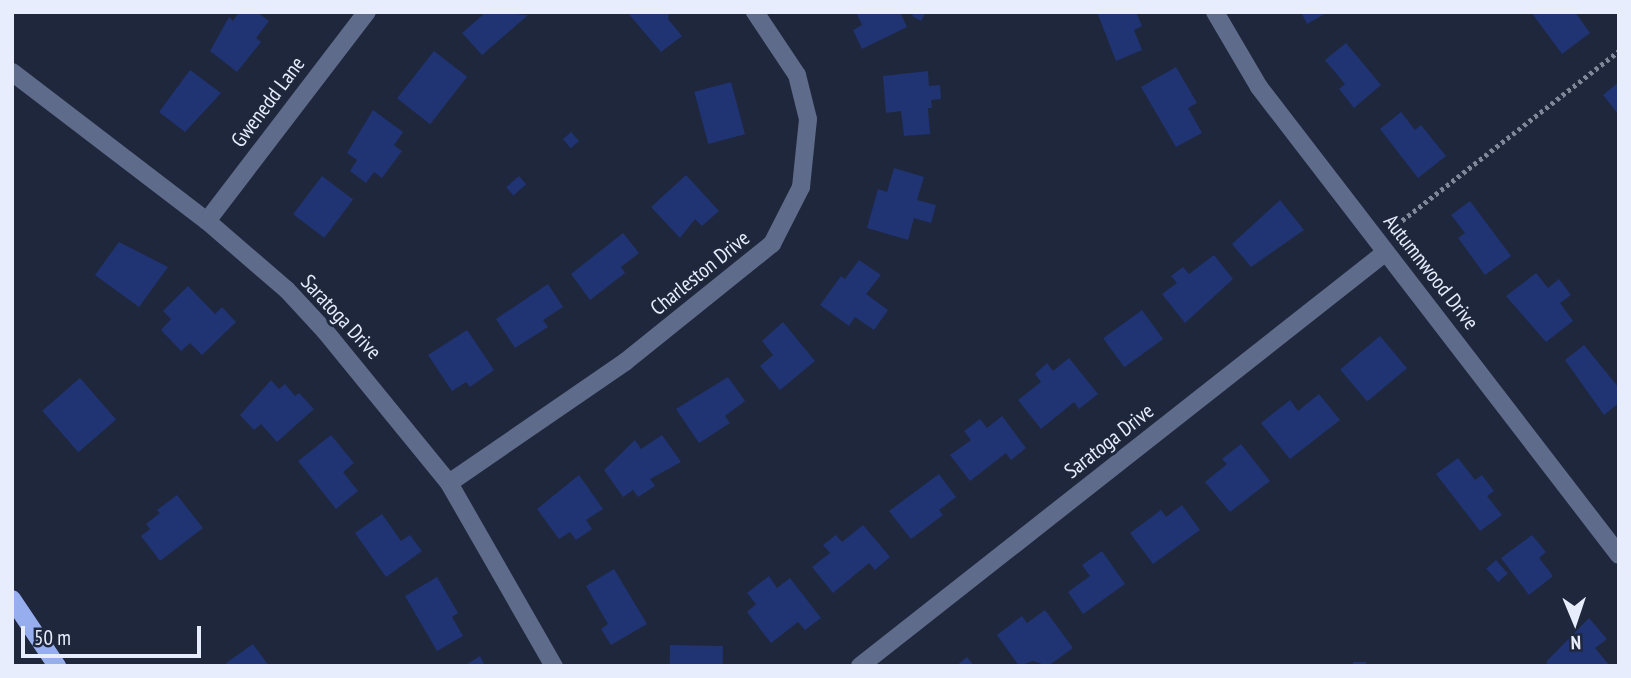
<!DOCTYPE html>
<style>
body{margin:0}
#map{position:relative;width:1631px;height:678px;overflow:hidden;background:#1f273c;font-family:"PT Sans Narrow",sans-serif}
div>[style]{position:absolute}
.building>*{inset:0;background:#203373;transform-origin:0 0}
.path>*{height:4.5px;margin-top:-2.25px;transform-origin:0;background:repeating-linear-gradient(90deg,#808799 0 3.5px,transparent 0 7px)}
.street>*{height:18px;margin:-9px;padding:0 9px;transform-origin:9px;border-radius:9px;background:#5f6b8a}
.primary>*{height:18px;margin:-9px;padding:0 9px;transform-origin:9px;border-radius:9px;background:#96aeee}
span{translate:-50% -50%;white-space:nowrap;text-align:center;line-height:1.15;-webkit-text-stroke:6px #1f273c;paint-order:stroke}
.street-label{font-size:21px;color:#e7edfc}
.frame{position:absolute;inset:0;border:14px solid #e7edfc;pointer-events:none}
.north{position:absolute;left:1540px;top:587px;width:70px;height:70px;-webkit-text-stroke:5px #1f273c;paint-order:stroke;rotate:178deg;font-size:19px;font-weight:700;line-height:28px;text-align:center;color:#e7edfc}
.north::after{content:'';display:block;margin:auto;width:24px;height:32px;background:#e7edfc;clip-path:polygon(50% 0,100% 100%,50% 72%,0 100%)}
.scale{position:absolute;left:21px;top:626px;width:180px;height:32px;box-sizing:border-box;border:4px solid #e7edfc;border-top:0;padding-left:9px;font-size:21px;line-height:24px;white-space:nowrap;color:#e7edfc;-webkit-text-stroke:5px #1f273c;paint-order:stroke}
</style>
<div id="map">
<div class="building">
<div style="clip-path:polygon(239px 12px,257px 12px,269px 21px,256px 38px,261px 42px,237px 72px,210px 51px,229px 17px,233px 21px)"></div>
<div style="clip-path:polygon(486px 12px,528px 15px,482px 55px,462px 33px)"></div>
<div style="clip-path:polygon(627px 12px,669px 12px,668px 19px,682px 36px,661px 52px)"></div>
<div style="clip-path:polygon(856px 12px,900px 12px,907px 27px,862px 49px,853px 30px,862px 25px)"></div>
<div style="clip-path:polygon(914px 12px,926px 12px,921px 21px,912px 16px)"></div>
<div style="clip-path:polygon(1097px 12px,1136px 12px,1142px 26px,1134px 30px,1142px 50px,1116px 61px)"></div>
<div style="clip-path:polygon(1301px 12px,1328px 12px,1307px 24px)"></div>
<div style="clip-path:polygon(1531px 12px,1575px 12px,1590px 33px,1562px 54px)"></div>
<div style="clip-path:polygon(1346px 43px,1381px 85px,1354px 108px,1339px 89px,1345px 84px,1325px 60px)"></div>
<div style="left:434px;top:51px;width:42px;height:60px;rotate:38deg"></div>
<div style="clip-path:polygon(1176px 67px,1197px 103px,1188px 108px,1202px 133px,1176px 147px,1141px 87px)"></div>
<div style="clip-path:polygon(190px 70px,221px 93px,185px 132px,159px 112px)"></div>
<div style="clip-path:polygon(928px 71px,929px 86px,940px 85px,941px 99px,931px 100px,932px 108px,928px 108px,930px 134px,904px 136px,901px 111px,886px 113px,883px 76px)"></div>
<div style="left:731px;top:82px;width:54px;height:38px;rotate:75deg"></div>
<div style="clip-path:polygon(1619px 82px,1619px 115px,1603px 95px)"></div>
<div style="clip-path:polygon(373px 110px,403px 132px,394px 145px,402px 151px,382px 178px,374px 172px,366px 183px,350px 171px,357px 160px,347px 153px)"></div>
<div style="clip-path:polygon(1401px 112px,1415px 130px,1421px 125px,1446px 156px,1418px 178px,1380px 129px)"></div>
<div style="left:571px;top:132px;width:12px;height:11px;rotate:48deg"></div>
<div style="clip-path:polygon(894px 168px,924px 177px,917px 200px,936px 205px,931px 223px,914px 218px,908px 240px,867px 228px,878px 189px,887px 192px)"></div>
<div style="clip-path:polygon(686px 175px,719px 211px,702px 226px,695px 219px,680px 238px,651px 207px)"></div>
<div style="left:322px;top:176px;width:39px;height:48px;rotate:37deg"></div>
<div style="left:519px;top:176px;width:11px;height:17px;rotate:49deg"></div>
<div style="clip-path:polygon(1280px 200px,1304px 230px,1251px 267px,1232px 244px)"></div>
<div style="clip-path:polygon(1470px 201px,1511px 256px,1485px 275px,1458px 238px,1465px 233px,1451px 215px)"></div>
<div style="clip-path:polygon(623px 233px,639px 253px,621px 267px,625px 273px,590px 300px,571px 274px)"></div>
<div style="clip-path:polygon(119px 242px,168px 267px,139px 307px,95px 275px)"></div>
<div style="clip-path:polygon(1214px 255px,1233px 279px,1185px 323px,1162px 294px,1177px 283px,1171px 276px,1183px 267px,1189px 274px)"></div>
<div style="clip-path:polygon(859px 260px,881px 275px,866px 294px,888px 310px,874px 330px,855px 317px,849px 326px,820px 305px,841px 276px,845px 279px)"></div>
<div style="clip-path:polygon(1536px 273px,1548px 288px,1559px 279px,1571px 295px,1560px 303px,1573px 321px,1546px 342px,1506px 296px)"></div>
<div style="clip-path:polygon(548px 284px,563px 307px,543px 320px,548px 327px,515px 348px,496px 319px)"></div>
<div style="clip-path:polygon(188px 286px,215px 314px,222px 307px,236px 322px,202px 355px,190px 343px,181px 351px,161px 330px,171px 319px,163px 311px)"></div>
<div style="left:1142px;top:310px;width:36px;height:48px;rotate:54deg"></div>
<div style="clip-path:polygon(783px 322px,815px 361px,780px 390px,760px 366px,773px 355px,762px 341px)"></div>
<div style="clip-path:polygon(467px 330px,494px 370px,470px 387px,466px 382px,452px 391px,428px 355px)"></div>
<div style="left:1380px;top:336px;width:42px;height:52px;rotate:50deg"></div>
<div style="clip-path:polygon(1584px 345px,1619px 388px,1619px 403px,1604px 415px,1565px 360px)"></div>
<div style="clip-path:polygon(1069px 358px,1098px 394px,1079px 409px,1074px 402px,1041px 429px,1018px 400px,1041px 382px,1035px 374px,1047px 363px,1053px 371px)"></div>
<div style="clip-path:polygon(728px 377px,745px 401px,725px 416px,730px 423px,699px 443px,676px 409px)"></div>
<div style="left:80px;top:378px;width:55px;height:50px;rotate:49deg"></div>
<div style="clip-path:polygon(271px 380px,279px 389px,285px 384px,295px 396px,299px 393px,314px 409px,277px 442px,261px 424px,254px 430px,240px 415px)"></div>
<div style="clip-path:polygon(1319px 394px,1340px 420px,1290px 459px,1261px 423px,1290px 400px,1298px 411px)"></div>
<div style="clip-path:polygon(1002px 416px,1026px 448px,1011px 460px,1006px 453px,970px 481px,950px 455px,971px 440px,964px 431px,980px 419px,987px 428px)"></div>
<div style="clip-path:polygon(331px 435px,354px 463px,343px 472px,358px 491px,336px 509px,298px 461px)"></div>
<div style="clip-path:polygon(662px 435px,681px 462px,650px 479px,655px 486px,638px 497px,633px 490px,623px 497px,604px 470px,635px 440px,641px 449px)"></div>
<div style="clip-path:polygon(1241px 444px,1270px 481px,1230px 512px,1205px 482px,1227px 464px,1222px 459px)"></div>
<div style="clip-path:polygon(1458px 458px,1475px 480px,1482px 475px,1494px 491px,1487px 496px,1502px 515px,1480px 531px,1436px 474px)"></div>
<div style="clip-path:polygon(939px 474px,956px 497px,939px 510px,943px 515px,911px 539px,889px 511px)"></div>
<div style="clip-path:polygon(579px 475px,603px 509px,586px 520px,592px 529px,576px 540px,570px 532px,559px 539px,537px 509px)"></div>
<div style="clip-path:polygon(177px 495px,203px 528px,160px 561px,141px 536px,150px 529px,146px 524px,160px 513px,157px 510px)"></div>
<div style="clip-path:polygon(1182px 505px,1200px 530px,1153px 564px,1130px 533px,1161px 510px,1166px 517px)"></div>
<div style="clip-path:polygon(382px 514px,401px 541px,410px 535px,422px 551px,386px 577px,355px 533px)"></div>
<div style="clip-path:polygon(863px 525px,890px 557px,875px 570px,869px 563px,833px 593px,812px 567px,830px 553px,823px 545px,836px 535px,842px 542px)"></div>
<div style="clip-path:polygon(1532px 535px,1546px 552px,1539px 558px,1553px 576px,1529px 595px,1501px 558px)"></div>
<div style="clip-path:polygon(1102px 551px,1125px 584px,1083px 614px,1068px 592px,1090px 576px,1082px 565px)"></div>
<div style="left:1496px;top:560px;width:18px;height:13px;rotate:49deg"></div>
<div style="clip-path:polygon(614px 569px,647px 624px,611px 645px,601px 629px,608px 624px,586px 586px)"></div>
<div style="clip-path:polygon(769px 576px,777px 588px,790px 578px,821px 618px,805px 630px,798px 622px,771px 643px,747px 612px,756px 604px,747px 593px)"></div>
<div style="clip-path:polygon(437px 577px,458px 613px,452px 617px,463px 636px,437px 651px,405px 596px)"></div>
<div style="clip-path:polygon(1045px 610px,1073px 648px,1048px 666px,1033px 661px,1019px 666px,997px 635px,1022px 616px,1027px 623px)"></div>
<div style="clip-path:polygon(1589px 618px,1607px 639px,1595px 648px,1610px 666px,1549px 666px,1546px 662px)"></div>
<div style="clip-path:polygon(253px 644px,269px 666px,228px 666px,226px 663px)"></div>
<div style="left:670px;top:645px;width:53px;height:21px;rotate:1deg"></div>
<div style="clip-path:polygon(480px 656px,485px 666px,464px 666px)"></div>
<div style="clip-path:polygon(967px 657px,974px 666px,956px 666px)"></div>
<div style="left:1353px;top:662px;width:13px;height:4px"></div>
</div>
<div class="path">
<div style="left:1391px;top:229px;width:289px;rotate:-38deg"></div>
</div>
<div class="street">
<div style="left:1215px;top:12px;width:87px;rotate:59.6deg"></div>
<div style="left:1259px;top:87px;width:590px;rotate:52.43deg"></div>
<div style="left:12px;top:72px;width:245px;rotate:37.4deg"></div>
<div style="left:207px;top:221px;width:106px;rotate:40.8deg"></div>
<div style="left:287px;top:290px;width:56px;rotate:47.2deg"></div>
<div style="left:325px;top:331px;width:196px;rotate:50.8deg"></div>
<div style="left:449px;top:483px;width:211px;rotate:60.2deg"></div>
<div style="left:207px;top:221px;width:263px;rotate:-52.6deg"></div>
<div style="left:449px;top:483px;width:214px;rotate:-34.5deg"></div>
<div style="left:625px;top:362px;width:189px;rotate:-38.8deg"></div>
<div style="left:772px;top:244px;width:64px;rotate:-63deg"></div>
<div style="left:801px;top:187px;width:68px;rotate:-84.1deg"></div>
<div style="left:808px;top:119px;width:45px;rotate:-104deg"></div>
<div style="left:797px;top:75px;width:76px;rotate:-123.7deg"></div>
<div style="left:860px;top:666px;width:669px;rotate:-38.21deg"></div>
</div>
<div class="primary">
<div style="left:12px;top:599px;width:81px;rotate:56.1deg"></div>
</div>
<div class="street-label">
<span style="left:268px;top:102px;rotate:-53deg">Gwenedd Lane</span>
<span style="left:1431px;top:272px;rotate:52deg">Autumnwood Drive</span>
<span style="left:700px;top:273px;rotate:-39deg">Charleston Drive</span>
<span style="left:341px;top:317px;rotate:47deg">Saratoga Drive</span>
<span style="left:1109px;top:441px;rotate:-38deg">Saratoga Drive</span>
</div>
<div class="frame"></div>
<div class="north">N</div>
<div class="scale">50 m</div>
</div>
